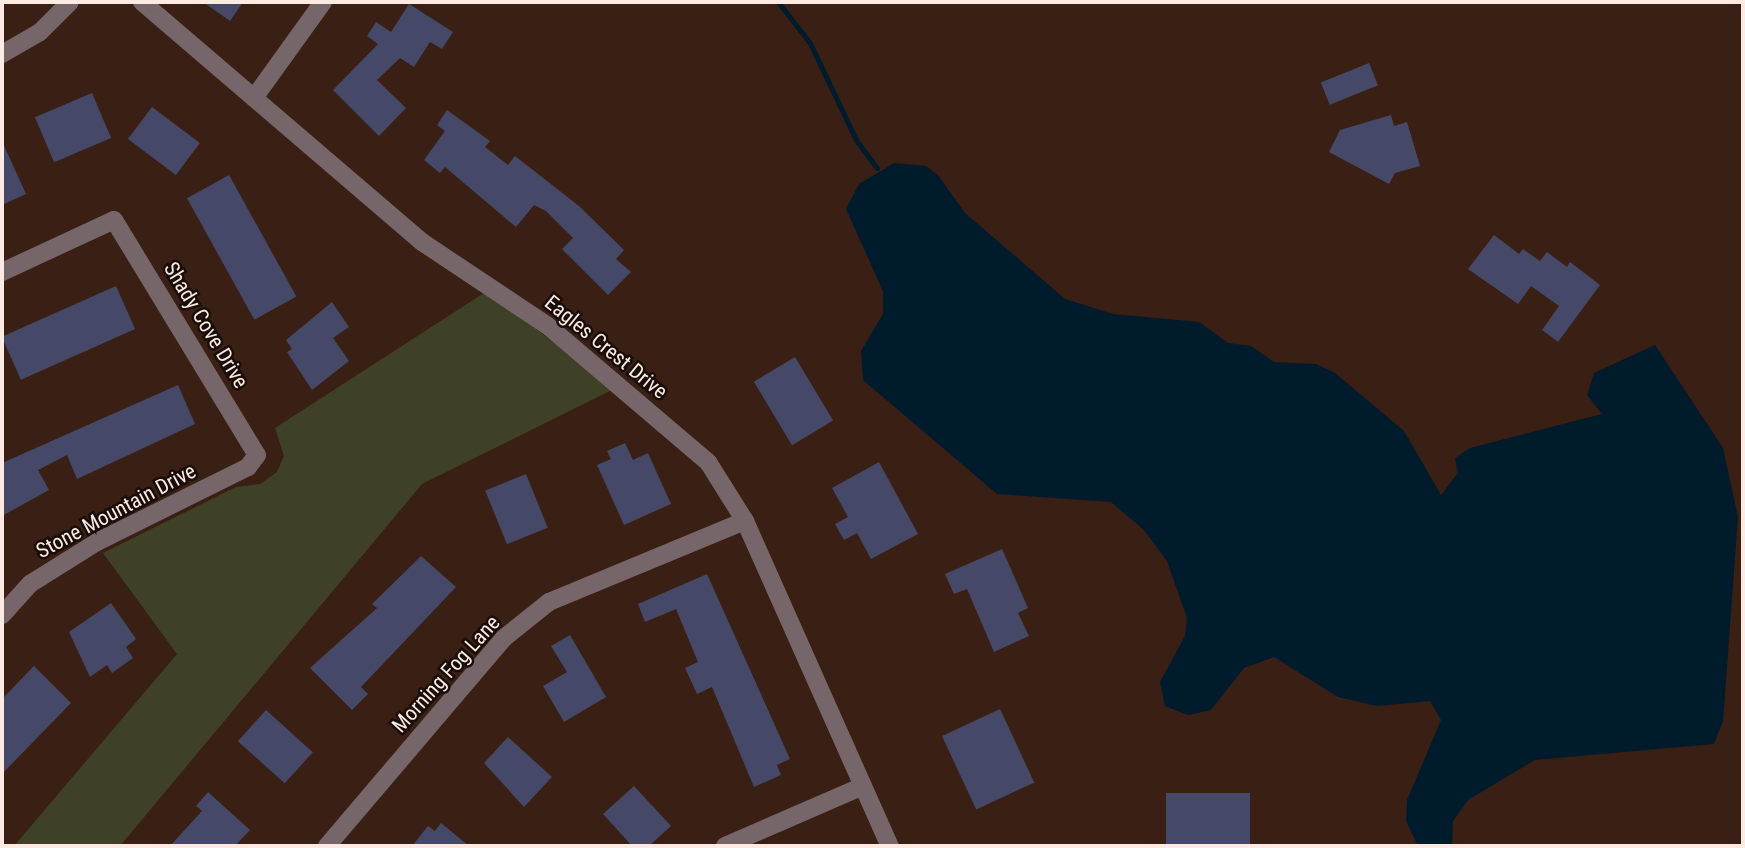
<!DOCTYPE html>
<style>
body{margin:0}
#map{position:relative;width:1745px;height:848px;overflow:hidden;background:#3a1f14;font-family:"Roboto Condensed",sans-serif}
div>[style]{position:absolute}
.green>*{inset:0;background:#3e4125}
.water>*{inset:0;background:#001b2c}
.stream>*{height:5px;margin:-2.5px;padding:0 2.5px;transform-origin:2.5px;border-radius:2.5px;background:#001b2c}
.building>*{inset:0;background:#464867;transform-origin:0 0}
.minor>*{height:18px;margin:-9px;padding:0 9px;transform-origin:9px;border-radius:9px;background:#766669}
span{translate:-50% -50%;white-space:nowrap;text-align:center;line-height:1.15;-webkit-text-stroke:5px #190d08;paint-order:stroke}
.street-label{font-size:21px;color:#fdeae2}
.frame{position:absolute;inset:0;border:4px solid #fdeae2;pointer-events:none}
</style>
<div id="map">
<div class="green">
<div style="clip-path:polygon(487px 291px,614px 389px,422px 484px,120px 846px,14px 846px,177px 654px,103px 553px,236px 487px,260px 484px,277px 472px,284px 456px,275px 428px)"></div>
</div>
<div class="water">
<div style="clip-path:polygon(894px 163px,926px 166px,938px 175px,965px 213px,1065px 299px,1113px 314px,1199px 322px,1228px 343px,1251px 346px,1274px 362px,1316px 364px,1335px 373px,1404px 431px,1441px 495px,1458px 473px,1455px 458px,1470px 448px,1602px 414px,1587px 395px,1594px 373px,1655px 345px,1723px 448px,1738px 517px,1723px 721px,1714px 744px,1535px 760px,1468px 800px,1453px 821px,1452px 846px,1418px 846px,1406px 821px,1407px 800px,1441px 720px,1430px 701px,1377px 706px,1338px 697px,1274px 657px,1244px 668px,1211px 710px,1188px 715px,1165px 706px,1160px 682px,1185px 636px,1187px 618px,1167px 561px,1144px 530px,1111px 502px,997px 494px,863px 380px,861px 351px,883px 314px,883px 291px,846px 209px,859px 184px)"></div>
</div>
<div class="stream">
<div style="left:778px;top:2px;width:52px;rotate:52deg"></div>
<div style="left:810px;top:43px;width:107px;rotate:64.6deg"></div>
<div style="left:856px;top:140px;width:35px;rotate:53deg"></div>
</div>
<div class="building">
<div style="clip-path:polygon(203px 2px,243px 2px,230px 21px)"></div>
<div style="clip-path:polygon(409px 4px,453px 32px,442px 49px,430px 42px,414px 67px,400px 58px,377px 80px,406px 108px,379px 136px,333px 90px,378px 44px,367px 36px,376px 22px,391px 32px)"></div>
<div style="left:1369px;top:63px;width:24px;height:52px;rotate:68deg"></div>
<div style="left:92px;top:93px;width:49px;height:62px;rotate:67deg"></div>
<div style="left:152px;top:107px;width:60px;height:40px;rotate:37deg"></div>
<div style="clip-path:polygon(447px 110px,490px 141px,485px 147px,508px 165px,515px 156px,579px 206px,624px 250px,616px 259px,631px 272px,608px 295px,562px 249px,573px 238px,546px 211px,534px 205px,516px 227px,445px 167px,440px 173px,424px 160px,445px 131px,437px 125px)"></div>
<div style="clip-path:polygon(1391px 115px,1394px 126px,1407px 122px,1420px 166px,1395px 173px,1389px 184px,1329px 152px,1340px 130px)"></div>
<div style="clip-path:polygon(2px 141px,26px 194px,2px 205px)"></div>
<div style="left:229px;top:175px;width:139px;height:48px;rotate:61deg"></div>
<div style="clip-path:polygon(1494px 235px,1519px 254px,1523px 249px,1540px 261px,1547px 252px,1567px 267px,1570px 262px,1600px 285px,1558px 342px,1542px 330px,1559px 306px,1531px 286px,1518px 304px,1468px 269px)"></div>
<div style="left:116px;top:286px;width:47px;height:125px;rotate:66deg"></div>
<div style="clip-path:polygon(332px 302px,349px 327px,333px 338px,349px 361px,312px 390px,287px 352px,292px 349px,286px 340px)"></div>
<div style="left:795px;top:357px;width:74px;height:48px;rotate:59deg"></div>
<div style="clip-path:polygon(178px 385px,195px 424px,77px 479px,67px 455px,38px 470px,49px 490px,2px 516px,2px 463px)"></div>
<div style="clip-path:polygon(625px 443px,633px 460px,648px 453px,671px 504px,624px 525px,597px 465px,611px 459px,607px 451px)"></div>
<div style="clip-path:polygon(879px 462px,918px 534px,871px 559px,857px 533px,844px 540px,835px 524px,848px 517px,832px 488px)"></div>
<div style="left:526px;top:474px;width:58px;height:44px;rotate:68deg"></div>
<div style="clip-path:polygon(1002px 549px,1028px 608px,1018px 613px,1029px 636px,994px 652px,967px 589px,954px 594px,945px 574px)"></div>
<div style="clip-path:polygon(421px 556px,456px 587px,361px 687px,368px 694px,352px 710px,310px 668px,377px 608px,372px 604px)"></div>
<div style="clip-path:polygon(707px 574px,790px 759px,777px 765px,781px 775px,754px 787px,712px 687px,697px 694px,685px 668px,698px 662px,676px 609px,645px 622px,638px 604px)"></div>
<div style="clip-path:polygon(111px 603px,136px 639px,126px 647px,133px 658px,112px 673px,107px 665px,90px 677px,69px 632px)"></div>
<div style="clip-path:polygon(570px 635px,606px 697px,564px 722px,543px 686px,567px 672px,551px 646px)"></div>
<div style="clip-path:polygon(34px 666px,71px 703px,2px 774px,2px 699px)"></div>
<div style="left:1000px;top:709px;width:81px;height:64px;rotate:65deg"></div>
<div style="left:266px;top:710px;width:63px;height:42px;rotate:42deg"></div>
<div style="clip-path:polygon(508px 737px,552px 777px,524px 807px,484px 763px)"></div>
<div style="clip-path:polygon(634px 786px,671px 826px,649px 846px,632px 846px,603px 814px)"></div>
<div style="clip-path:polygon(208px 792px,250px 830px,235px 846px,170px 846px,202px 811px,196px 806px)"></div>
<div style="left:1166px;top:793px;width:84px;height:51px"></div>
<div style="clip-path:polygon(441px 823px,469px 846px,412px 846px,428px 826px,435px 831px)"></div>
</div>
<div class="minor">
<div style="left:142px;top:2px;width:369px;rotate:40.6deg"></div>
<div style="left:422px;top:242px;width:151px;rotate:33.7deg"></div>
<div style="left:548px;top:326px;width:210px;rotate:40.4deg"></div>
<div style="left:708px;top:462px;width:70px;rotate:57.9deg"></div>
<div style="left:745px;top:521px;width:356px;rotate:66deg"></div>
<div style="left:2px;top:54px;width:44px;rotate:-30.1deg"></div>
<div style="left:40px;top:32px;width:42px;rotate:-45deg"></div>
<div style="left:254px;top:98px;width:118px;rotate:-54.3deg"></div>
<div style="left:2px;top:272px;width:123px;rotate:-24.9deg"></div>
<div style="left:114px;top:220px;width:275px;rotate:58.7deg"></div>
<div style="left:257px;top:455px;width:15px;rotate:127deg"></div>
<div style="left:248px;top:467px;width:169px;rotate:153.6deg"></div>
<div style="left:97px;top:542px;width:79px;rotate:147.9deg"></div>
<div style="left:30px;top:584px;width:42px;rotate:132.1deg"></div>
<div style="left:327px;top:846px;width:273px;rotate:-49.6deg"></div>
<div style="left:504px;top:638px;width:58px;rotate:-38.7deg"></div>
<div style="left:549px;top:602px;width:212px;rotate:-22.5deg"></div>
<div style="left:725px;top:846px;width:150px;rotate:-23.5deg"></div>
</div>
<div class="street-label">
<span style="left:206px;top:325px;rotate:59deg">Shady Cove Drive</span>
<span style="left:606px;top:347px;rotate:39deg">Eagles Crest Drive</span>
<span style="left:116px;top:511px;rotate:-28deg">Stone Mountain Drive</span>
<span style="left:446px;top:674px;rotate:-48deg">Morning Fog Lane</span>
</div>
<div class="frame"></div>
</div>
